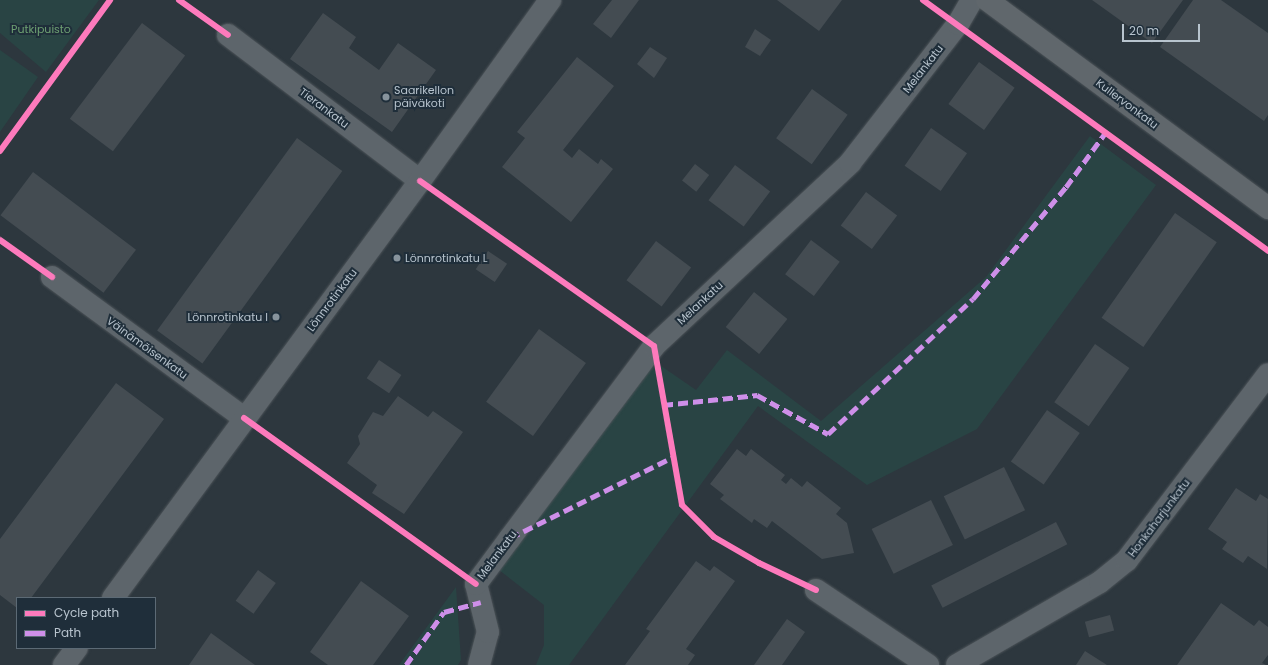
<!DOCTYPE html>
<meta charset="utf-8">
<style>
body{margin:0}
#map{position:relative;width:1268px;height:665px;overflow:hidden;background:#2d373e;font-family:Poppins,sans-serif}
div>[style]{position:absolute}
.green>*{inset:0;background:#294444}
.building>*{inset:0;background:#444c52;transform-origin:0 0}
.roads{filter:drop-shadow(0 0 1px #4c5358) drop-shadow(0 0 1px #4c5358)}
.minor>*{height:22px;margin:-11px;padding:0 11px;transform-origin:11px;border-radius:11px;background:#5d656b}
.major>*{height:22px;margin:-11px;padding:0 11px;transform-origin:11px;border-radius:11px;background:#60676c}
.quiet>*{height:5px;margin-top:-2.5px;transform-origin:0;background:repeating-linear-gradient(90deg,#ce8fe9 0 10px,transparent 0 15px)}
.cycleway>*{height:6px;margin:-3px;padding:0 3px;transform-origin:3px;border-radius:3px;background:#fd7abc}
.dots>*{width:11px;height:11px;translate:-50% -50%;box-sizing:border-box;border:2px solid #1f2e3a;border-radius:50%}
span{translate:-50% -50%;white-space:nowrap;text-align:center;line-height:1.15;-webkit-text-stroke:4px #1f2e3a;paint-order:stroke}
.park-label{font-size:11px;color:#6ea072}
.street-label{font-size:11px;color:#b8c4ce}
.poi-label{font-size:11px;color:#b8c4ce}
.left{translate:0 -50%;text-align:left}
.right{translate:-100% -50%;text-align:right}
.legend{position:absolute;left:16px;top:597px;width:140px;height:52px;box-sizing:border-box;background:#1f2e3a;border:1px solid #5c6a75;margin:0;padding:5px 7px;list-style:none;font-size:12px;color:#b8c4ce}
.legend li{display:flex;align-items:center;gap:8px;height:20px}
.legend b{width:20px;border:1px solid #5c6a75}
.scale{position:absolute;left:1122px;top:24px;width:78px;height:18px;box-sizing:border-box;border:2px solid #b8c4ce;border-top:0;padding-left:5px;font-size:12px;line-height:14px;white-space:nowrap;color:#b8c4ce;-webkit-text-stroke:3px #1f2e3a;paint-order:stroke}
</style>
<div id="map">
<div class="green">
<div style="clip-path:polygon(0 0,99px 0,46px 72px,0 33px)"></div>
<div style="clip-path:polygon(0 50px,38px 77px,0 132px)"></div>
<div style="clip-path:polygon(1090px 136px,1156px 185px,977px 429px,867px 485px,758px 406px,569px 665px,536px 665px,544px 645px,544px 605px,499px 570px,651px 359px,696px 390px,727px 350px,821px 421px,986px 277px)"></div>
<div style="clip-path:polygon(456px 587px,461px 660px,458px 665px,399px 665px)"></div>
</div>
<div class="building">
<div style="clip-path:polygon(612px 0,639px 0,611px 38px,593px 24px)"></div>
<div style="clip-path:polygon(777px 0,842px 0,819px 31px)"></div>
<div style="clip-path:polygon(1092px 0,1183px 0,1152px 43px)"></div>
<div style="clip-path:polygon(1193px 0,1221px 0,1268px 33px,1268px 115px,1264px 121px,1160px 47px)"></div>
<div style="clip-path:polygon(323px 13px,356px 37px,349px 48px,379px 70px,398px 43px,436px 70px,392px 132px,290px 59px)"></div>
<div style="left:142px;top:23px;width:54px;height:120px;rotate:37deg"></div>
<div style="clip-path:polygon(755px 29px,771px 40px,760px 56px,745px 47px)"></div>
<div style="clip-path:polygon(650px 47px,667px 58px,654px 78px,637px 64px)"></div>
<div style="clip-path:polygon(577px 57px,614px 86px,563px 150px,572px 158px,579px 149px,598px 164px,601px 159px,613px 169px,571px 222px,502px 167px,525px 138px,517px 132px)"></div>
<div style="left:979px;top:62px;width:44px;height:52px;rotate:36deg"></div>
<div style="left:812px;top:89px;width:44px;height:61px;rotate:36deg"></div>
<div style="left:931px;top:128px;width:44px;height:46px;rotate:35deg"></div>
<div style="left:297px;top:138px;width:56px;height:238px;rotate:36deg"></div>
<div style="left:695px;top:164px;width:18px;height:21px;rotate:38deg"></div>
<div style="left:735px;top:165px;width:44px;height:44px;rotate:37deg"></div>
<div style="left:33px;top:172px;width:129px;height:54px;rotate:37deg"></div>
<div style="left:866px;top:192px;width:39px;height:42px;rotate:37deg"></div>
<div style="left:1175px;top:213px;width:51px;height:128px;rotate:35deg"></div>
<div style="left:811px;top:240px;width:36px;height:43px;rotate:37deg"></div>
<div style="left:656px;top:241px;width:44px;height:49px;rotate:37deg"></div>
<div style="left:488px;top:251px;width:23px;height:22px;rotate:34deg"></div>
<div style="left:754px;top:292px;width:43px;height:45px;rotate:39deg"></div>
<div style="left:539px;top:329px;width:58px;height:90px;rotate:36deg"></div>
<div style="left:1095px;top:344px;width:42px;height:71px;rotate:35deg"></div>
<div style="left:379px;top:360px;width:27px;height:22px;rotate:34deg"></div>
<div style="clip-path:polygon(116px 383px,164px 419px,31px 598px,17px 598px,17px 608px,0 595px,0 539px)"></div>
<div style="clip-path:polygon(398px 396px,428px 417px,433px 411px,463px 432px,404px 514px,372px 493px,377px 485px,347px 463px,360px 444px,358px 436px,373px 412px,383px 416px)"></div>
<div style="left:1047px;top:410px;width:40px;height:63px;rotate:35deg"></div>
<div style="clip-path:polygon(737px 449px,746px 456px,751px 449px,785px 475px,781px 480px,786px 484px,791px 478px,802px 487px,807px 481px,841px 508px,836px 514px,847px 523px,854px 553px,822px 559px,772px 521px,767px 528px,754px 519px,752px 523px,720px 499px,724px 495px,710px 484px)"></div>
<div style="left:1004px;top:467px;width:48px;height:67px;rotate:64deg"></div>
<div style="clip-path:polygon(1236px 488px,1256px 501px,1260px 494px,1268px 499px,1267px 569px,1248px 556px,1243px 563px,1222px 549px,1227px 542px,1208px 529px)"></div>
<div style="left:931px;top:500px;width:50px;height:66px;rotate:64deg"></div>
<div style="left:1056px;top:522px;width:25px;height:140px;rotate:63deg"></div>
<div style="clip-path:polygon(696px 561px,710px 571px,714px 566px,735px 581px,686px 649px,695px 655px,688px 665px,625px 665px,650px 631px,646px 629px)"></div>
<div style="left:258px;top:570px;width:22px;height:38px;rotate:36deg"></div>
<div style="clip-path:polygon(361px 581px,409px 616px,373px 665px,328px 665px,310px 652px)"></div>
<div style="clip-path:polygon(1221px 603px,1254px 626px,1259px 620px,1268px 627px,1268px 655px,1262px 663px,1266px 665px,1177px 665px)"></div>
<div style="left:1110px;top:615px;width:16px;height:26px;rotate:75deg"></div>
<div style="clip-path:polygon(787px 619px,805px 632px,782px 665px,754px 665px)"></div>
<div style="clip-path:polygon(211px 633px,255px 665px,189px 665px)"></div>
<div style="clip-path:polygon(1085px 651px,1107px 665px,1076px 665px)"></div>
</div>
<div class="roads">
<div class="minor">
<div style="left:228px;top:35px;width:241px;rotate:37.2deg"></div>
<div style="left:52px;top:277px;width:238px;rotate:36.3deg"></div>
<div style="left:816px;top:590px;width:135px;rotate:33.8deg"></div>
<div style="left:113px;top:598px;width:518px;rotate:-53.64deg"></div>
<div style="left:420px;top:181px;width:223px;rotate:-54.3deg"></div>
<div style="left:64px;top:665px;width:21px;rotate:-53deg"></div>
<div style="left:479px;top:665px;width:34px;rotate:-75deg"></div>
<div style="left:488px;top:632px;width:49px;rotate:-104deg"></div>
<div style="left:476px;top:584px;width:57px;rotate:-53.5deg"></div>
<div style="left:510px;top:538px;width:240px;rotate:-53.1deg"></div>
<div style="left:654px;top:346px;width:268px;rotate:-43deg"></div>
<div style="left:850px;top:163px;width:176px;rotate:-52.2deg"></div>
<div style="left:958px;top:24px;width:28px;rotate:-60deg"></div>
<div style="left:957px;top:665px;width:165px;rotate:-30.1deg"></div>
<div style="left:1100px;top:582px;width:35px;rotate:-39deg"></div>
<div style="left:1127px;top:560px;width:233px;rotate:-52.8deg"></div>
</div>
<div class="major">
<div style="left:987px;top:0;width:350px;rotate:36.5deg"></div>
</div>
</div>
<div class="quiet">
<div style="left:663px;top:405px;width:95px;rotate:-6.1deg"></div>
<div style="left:757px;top:395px;width:81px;rotate:28.8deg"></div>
<div style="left:828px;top:434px;width:198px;rotate:-43deg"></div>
<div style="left:973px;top:299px;width:146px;rotate:-50.3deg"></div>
<div style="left:1066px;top:187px;width:68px;rotate:-54deg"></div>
<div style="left:510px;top:538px;width:182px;rotate:-26.4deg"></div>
<div style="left:406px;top:665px;width:65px;rotate:-54.4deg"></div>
<div style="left:444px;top:612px;width:38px;rotate:-15deg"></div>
</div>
<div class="cycleway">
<div style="left:179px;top:0;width:60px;rotate:35.5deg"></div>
<div style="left:923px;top:0;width:427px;rotate:36deg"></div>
<div style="left:0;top:151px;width:187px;rotate:-53.9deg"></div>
<div style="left:420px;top:181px;width:286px;rotate:35.2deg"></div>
<div style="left:654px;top:346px;width:161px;rotate:80deg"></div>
<div style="left:682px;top:505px;width:45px;rotate:45deg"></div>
<div style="left:714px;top:537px;width:52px;rotate:30deg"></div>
<div style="left:759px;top:563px;width:63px;rotate:25.3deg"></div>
<div style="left:0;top:240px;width:64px;rotate:35.4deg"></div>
<div style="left:244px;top:418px;width:285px;rotate:35.6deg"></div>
</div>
<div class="dots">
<div style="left:386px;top:97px;background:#87939c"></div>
<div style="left:397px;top:258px;background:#87939c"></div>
<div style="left:276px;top:317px;background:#87939c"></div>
</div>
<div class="park-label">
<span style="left:41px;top:29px">Putkipuisto</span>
</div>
<div class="street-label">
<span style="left:923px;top:69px;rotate:-52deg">Melankatu</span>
<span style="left:1127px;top:104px;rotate:37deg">Kullervonkatu</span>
<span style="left:324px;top:108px;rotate:37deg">Tierankatu</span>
<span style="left:332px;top:300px;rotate:-53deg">Lönnrotinkatu</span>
<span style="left:700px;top:303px;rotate:-43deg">Melankatu</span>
<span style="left:147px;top:348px;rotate:36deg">Väinämöisenkatu</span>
<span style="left:1159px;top:518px;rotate:-53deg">Honkaharjunkatu</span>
<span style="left:497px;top:555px;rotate:-53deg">Melankatu</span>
</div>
<div class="poi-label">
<span class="left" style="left:394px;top:97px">Saarikellon<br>päiväkoti</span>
<span class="left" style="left:405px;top:258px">Lönnrotinkatu L</span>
<span class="right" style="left:268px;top:317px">Lönnrotinkatu I</span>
</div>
<ul class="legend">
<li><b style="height:5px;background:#fd7abc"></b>Cycle path</li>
<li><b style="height:5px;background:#ce8fe9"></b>Path</li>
</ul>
<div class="scale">20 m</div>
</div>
